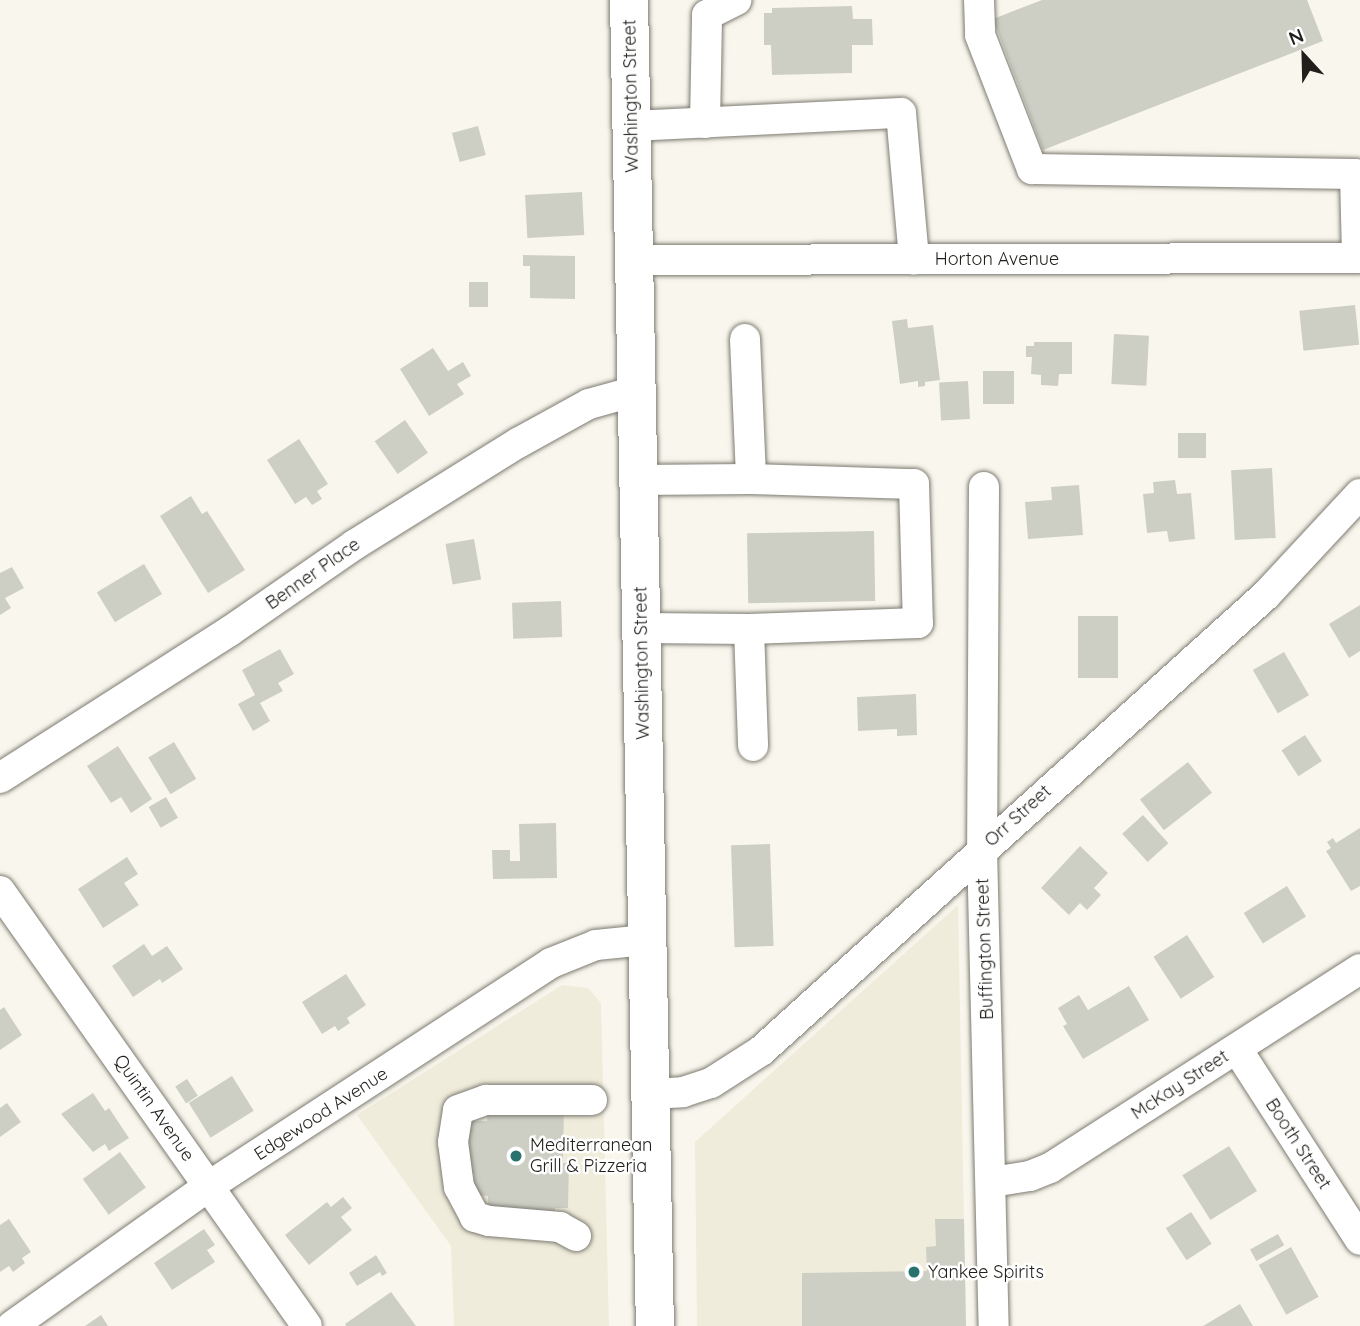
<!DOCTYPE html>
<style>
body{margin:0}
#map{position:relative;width:1360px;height:1326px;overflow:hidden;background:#f9f7ed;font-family:Quicksand,sans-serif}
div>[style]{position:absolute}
.built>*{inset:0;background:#f0ecdb}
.building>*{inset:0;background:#cdcfc5;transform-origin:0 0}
.roads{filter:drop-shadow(0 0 2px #7d7b72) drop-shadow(0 0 2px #7d7b72)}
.minor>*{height:30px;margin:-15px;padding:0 15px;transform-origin:15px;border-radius:15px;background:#fff}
.major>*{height:38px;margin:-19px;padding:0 19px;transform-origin:19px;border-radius:19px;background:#fff}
.dots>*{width:19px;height:19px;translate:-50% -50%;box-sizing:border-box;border:4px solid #fff;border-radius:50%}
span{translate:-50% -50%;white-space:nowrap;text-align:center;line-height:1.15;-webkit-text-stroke:5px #fff;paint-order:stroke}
.street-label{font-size:18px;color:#201f1b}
.poi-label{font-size:18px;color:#201f1b}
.left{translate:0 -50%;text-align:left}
.north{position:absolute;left:1269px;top:21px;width:70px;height:70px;-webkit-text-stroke:5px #fff;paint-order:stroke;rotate:338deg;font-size:19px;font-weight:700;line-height:28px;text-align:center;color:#201f1b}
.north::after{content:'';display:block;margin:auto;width:24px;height:32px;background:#201f1b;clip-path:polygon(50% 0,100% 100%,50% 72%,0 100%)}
</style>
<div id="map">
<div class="built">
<div style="clip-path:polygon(958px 905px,966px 1326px,697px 1326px,695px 1142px)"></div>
<div style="clip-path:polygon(562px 985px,588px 988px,601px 1003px,609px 1326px,454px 1326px,451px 1246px,357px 1115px)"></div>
</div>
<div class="building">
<div style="clip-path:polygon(1042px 0,1307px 0,1323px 41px,1043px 150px,993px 19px)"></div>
<div style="clip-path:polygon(852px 6px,853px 19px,872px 19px,873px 45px,852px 45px,852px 73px,772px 75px,771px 45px,764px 45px,764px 13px,772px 13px,772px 8px)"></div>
<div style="left:478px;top:126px;width:30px;height:27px;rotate:75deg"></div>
<div style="left:582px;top:192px;width:43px;height:57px;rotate:87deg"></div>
<div style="clip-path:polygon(523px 255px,575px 256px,575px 299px,530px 298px,530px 266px,523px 266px)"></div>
<div style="left:469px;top:282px;width:19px;height:25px"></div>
<div style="left:1355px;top:305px;width:40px;height:56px;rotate:84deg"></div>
<div style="clip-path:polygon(907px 319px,908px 328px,933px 325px,940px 380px,925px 382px,925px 386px,918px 387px,918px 381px,900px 384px,892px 321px)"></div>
<div style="left:1114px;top:334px;width:35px;height:50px;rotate:3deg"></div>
<div style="clip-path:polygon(1034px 342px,1072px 342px,1072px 374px,1059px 374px,1058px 386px,1041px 385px,1041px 375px,1031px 374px,1032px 357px,1026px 357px,1026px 346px,1034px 346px)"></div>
<div style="clip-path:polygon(433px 348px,448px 371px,463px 362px,471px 376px,457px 384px,464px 394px,429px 416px,400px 369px)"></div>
<div style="left:1014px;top:371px;width:33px;height:31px;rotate:90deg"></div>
<div style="left:968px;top:381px;width:38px;height:29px;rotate:87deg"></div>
<div style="left:405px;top:420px;width:40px;height:37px;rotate:55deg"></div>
<div style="left:1178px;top:433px;width:28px;height:25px"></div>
<div style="clip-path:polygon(299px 439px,328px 484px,317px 491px,322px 499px,312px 505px,306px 497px,295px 504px,267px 460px)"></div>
<div style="left:1272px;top:468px;width:70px;height:41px;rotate:87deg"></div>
<div style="clip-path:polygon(1175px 480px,1177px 494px,1191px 493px,1195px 539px,1169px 542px,1167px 531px,1147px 533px,1143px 494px,1154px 493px,1153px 482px)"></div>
<div style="clip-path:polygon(1079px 485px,1083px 535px,1028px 539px,1025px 502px,1052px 500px,1051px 487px)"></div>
<div style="clip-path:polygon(191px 496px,202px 514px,207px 511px,245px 570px,208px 593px,160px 516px)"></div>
<div style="left:874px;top:531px;width:70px;height:127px;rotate:89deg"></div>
<div style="left:474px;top:539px;width:41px;height:29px;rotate:80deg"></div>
<div style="left:144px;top:564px;width:35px;height:55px;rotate:59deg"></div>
<div style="clip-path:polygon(12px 567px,24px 588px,5px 598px,11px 608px,0 615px,0 573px)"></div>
<div style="left:561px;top:601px;width:36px;height:49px;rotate:88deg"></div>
<div style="clip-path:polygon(1360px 605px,1360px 651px,1349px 658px,1329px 624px)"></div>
<div style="left:1078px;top:616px;width:40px;height:62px"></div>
<div style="clip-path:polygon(280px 649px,294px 674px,278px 683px,283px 691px,260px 703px,270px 721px,253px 731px,238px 704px,255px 695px,242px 670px)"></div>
<div style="left:1284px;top:652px;width:50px;height:36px;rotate:60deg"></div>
<div style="clip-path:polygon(916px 694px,917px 735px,897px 736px,897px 729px,858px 731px,857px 697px)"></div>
<div style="left:1305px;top:735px;width:31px;height:28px;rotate:57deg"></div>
<div style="left:174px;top:742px;width:43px;height:30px;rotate:59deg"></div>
<div style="clip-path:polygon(118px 746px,152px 799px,131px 813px,121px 797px,111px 803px,87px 766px)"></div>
<div style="left:1188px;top:762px;width:39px;height:61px;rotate:52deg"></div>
<div style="left:166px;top:797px;width:24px;height:20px;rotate:60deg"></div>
<div style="left:1143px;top:815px;width:38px;height:28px;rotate:48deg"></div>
<div style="clip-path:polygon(556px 823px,557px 878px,493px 879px,492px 850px,510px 850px,510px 861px,520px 861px,519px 824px)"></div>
<div style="clip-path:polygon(1360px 828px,1360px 886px,1351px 891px,1326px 851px,1331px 848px,1327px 842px,1333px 838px,1336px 843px)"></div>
<div style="left:770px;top:844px;width:102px;height:39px;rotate:88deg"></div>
<div style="clip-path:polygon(1080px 846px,1108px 873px,1094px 888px,1101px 895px,1087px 910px,1080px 903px,1069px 915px,1041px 888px)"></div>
<div style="clip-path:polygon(127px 857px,138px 874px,124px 883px,139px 905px,103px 928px,78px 889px)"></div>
<div style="left:1287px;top:886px;width:36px;height:51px;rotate:58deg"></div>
<div style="left:1187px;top:935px;width:50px;height:40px;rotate:57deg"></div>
<div style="clip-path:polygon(144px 944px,152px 956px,167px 946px,183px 969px,162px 983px,160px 979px,133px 997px,112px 966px)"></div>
<div style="clip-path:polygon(346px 974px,366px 1005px,347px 1018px,350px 1023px,338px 1031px,335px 1026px,322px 1034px,302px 1002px)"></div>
<div style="clip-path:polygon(1129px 986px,1149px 1020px,1083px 1059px,1063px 1026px,1067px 1024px,1058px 1008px,1079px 995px,1088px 1010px)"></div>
<div style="clip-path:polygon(4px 1007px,22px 1035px,0 1050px,0 1010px)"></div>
<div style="left:232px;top:1076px;width:41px;height:51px;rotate:58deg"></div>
<div style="left:187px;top:1079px;width:20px;height:14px;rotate:57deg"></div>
<div style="clip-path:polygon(93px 1093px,105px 1111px,109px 1108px,129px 1138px,109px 1151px,105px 1144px,93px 1152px,61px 1114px)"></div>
<div style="clip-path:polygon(7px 1103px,21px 1122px,0 1137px,0 1108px)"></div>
<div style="clip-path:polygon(488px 1103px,564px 1105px,563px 1163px,569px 1163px,568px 1208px,555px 1208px,555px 1217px,488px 1209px,488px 1196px,474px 1195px,474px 1174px,468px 1174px,464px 1121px,487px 1121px)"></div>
<div style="left:1229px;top:1146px;width:53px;height:55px;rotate:58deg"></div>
<div style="left:120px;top:1152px;width:44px;height:46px;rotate:54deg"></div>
<div style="clip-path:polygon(343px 1197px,352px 1208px,341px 1217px,352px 1230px,309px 1265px,285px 1235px,327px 1202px,331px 1207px)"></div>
<div style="left:1191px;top:1212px;width:38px;height:30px;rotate:57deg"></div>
<div style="clip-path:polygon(9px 1219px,31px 1252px,22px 1258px,25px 1263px,13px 1272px,9px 1266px,0 1272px,0 1225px)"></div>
<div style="clip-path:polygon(935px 1219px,964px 1219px,966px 1326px,802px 1326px,802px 1273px,927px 1271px,926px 1247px,936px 1246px)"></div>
<div style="clip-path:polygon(204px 1229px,215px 1245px,207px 1250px,215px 1262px,172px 1290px,154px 1263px)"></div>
<div style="left:1278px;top:1234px;width:13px;height:32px;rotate:61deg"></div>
<div style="left:1291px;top:1247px;width:57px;height:37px;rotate:61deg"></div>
<div style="clip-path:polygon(376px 1255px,387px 1273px,382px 1276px,380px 1272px,357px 1286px,349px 1273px)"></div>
<div style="clip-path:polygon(391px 1292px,416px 1326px,346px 1326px,345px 1324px)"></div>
<div style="clip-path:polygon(1240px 1304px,1253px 1326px,1203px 1326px)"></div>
<div style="clip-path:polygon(101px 1315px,108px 1326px,85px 1326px)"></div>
</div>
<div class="roads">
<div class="minor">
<div style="left:979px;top:0;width:35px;rotate:88deg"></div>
<div style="left:980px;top:35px;width:144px;rotate:68.8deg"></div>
<div style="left:1032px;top:169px;width:323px;rotate:0.9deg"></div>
<div style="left:1355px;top:174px;width:84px;rotate:88.6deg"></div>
<div style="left:705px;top:123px;width:108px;rotate:-88.9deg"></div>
<div style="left:707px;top:15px;width:33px;rotate:-27deg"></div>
<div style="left:632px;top:126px;width:269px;rotate:-2.8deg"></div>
<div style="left:901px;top:113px;width:147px;rotate:84.9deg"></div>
<div style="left:635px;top:260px;width:725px;rotate:-0.16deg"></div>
<div style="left:745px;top:339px;width:140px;rotate:87.5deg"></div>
<div style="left:637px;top:480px;width:114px;rotate:-0.5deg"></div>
<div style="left:751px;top:479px;width:163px;rotate:1.8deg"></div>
<div style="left:914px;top:484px;width:139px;rotate:88.4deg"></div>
<div style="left:918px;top:623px;width:169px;rotate:178deg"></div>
<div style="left:749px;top:629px;width:107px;rotate:-179.5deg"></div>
<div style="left:984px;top:487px;width:362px;rotate:90.3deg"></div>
<div style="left:982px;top:849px;width:477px;rotate:88.6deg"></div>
<div style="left:749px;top:629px;width:117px;rotate:88deg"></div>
<div style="left:0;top:778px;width:273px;rotate:-32.6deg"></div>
<div style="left:230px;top:631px;width:151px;rotate:-34.7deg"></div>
<div style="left:354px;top:545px;width:193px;rotate:-31.9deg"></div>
<div style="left:518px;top:443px;width:81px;rotate:-28.8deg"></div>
<div style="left:589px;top:404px;width:49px;rotate:-15.5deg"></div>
<div style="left:0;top:891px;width:532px;rotate:54.79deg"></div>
<div style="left:1237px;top:1049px;width:227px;rotate:57.2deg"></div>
<div style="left:650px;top:1094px;width:33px;rotate:-3deg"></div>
<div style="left:683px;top:1092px;width:29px;rotate:-18deg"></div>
<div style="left:711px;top:1083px;width:59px;rotate:-32.6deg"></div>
<div style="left:761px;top:1051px;width:680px;rotate:-42.08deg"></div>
<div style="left:1266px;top:595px;width:138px;rotate:-47.1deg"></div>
<div style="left:992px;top:1182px;width:38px;rotate:-9deg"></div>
<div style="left:1030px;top:1176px;width:22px;rotate:-22deg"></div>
<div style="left:1050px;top:1168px;width:368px;rotate:-32.7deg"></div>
<div style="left:576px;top:1236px;width:18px;rotate:-151deg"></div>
<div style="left:560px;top:1227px;width:71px;rotate:-175.2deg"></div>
<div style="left:489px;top:1221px;width:15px;rotate:-164deg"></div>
<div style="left:475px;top:1217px;width:34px;rotate:-118deg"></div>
<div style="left:459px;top:1187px;width:45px;rotate:-97.6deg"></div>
<div style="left:453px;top:1142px;width:32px;rotate:-81deg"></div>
<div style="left:458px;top:1110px;width:30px;rotate:-20deg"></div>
<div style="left:486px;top:1100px;width:106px"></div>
<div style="left:12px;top:1326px;width:242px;rotate:-35.4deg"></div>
<div style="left:209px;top:1186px;width:408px;rotate:-33.1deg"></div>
<div style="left:551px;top:963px;width:48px;rotate:-21.8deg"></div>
<div style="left:596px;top:945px;width:50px;rotate:-5.7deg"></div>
</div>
<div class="major">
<div style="left:629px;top:0;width:1326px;rotate:88.88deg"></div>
</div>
</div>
<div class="dots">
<div style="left:516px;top:1156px;background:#29726e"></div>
<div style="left:914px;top:1272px;background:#29726e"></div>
</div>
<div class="street-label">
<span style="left:631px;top:96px;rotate:-91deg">Washington Street</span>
<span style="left:997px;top:259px">Horton Avenue</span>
<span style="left:313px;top:574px;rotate:-35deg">Benner Place</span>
<span style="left:642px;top:663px;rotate:-91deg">Washington Street</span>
<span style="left:1018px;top:816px;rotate:-42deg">Orr Street</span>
<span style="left:985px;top:949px;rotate:-92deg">Buffington Street</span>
<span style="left:1180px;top:1085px;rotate:-33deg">McKay Street</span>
<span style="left:154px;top:1108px;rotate:55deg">Quintin Avenue</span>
<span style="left:321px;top:1114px;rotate:-33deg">Edgewood Avenue</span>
<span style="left:1298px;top:1144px;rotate:57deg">Booth Street</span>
</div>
<div class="poi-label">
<span class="left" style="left:530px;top:1156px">Mediterranean<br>Grill &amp; Pizzeria</span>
<span class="left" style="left:928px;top:1272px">Yankee Spirits</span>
</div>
<div class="north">N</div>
</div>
